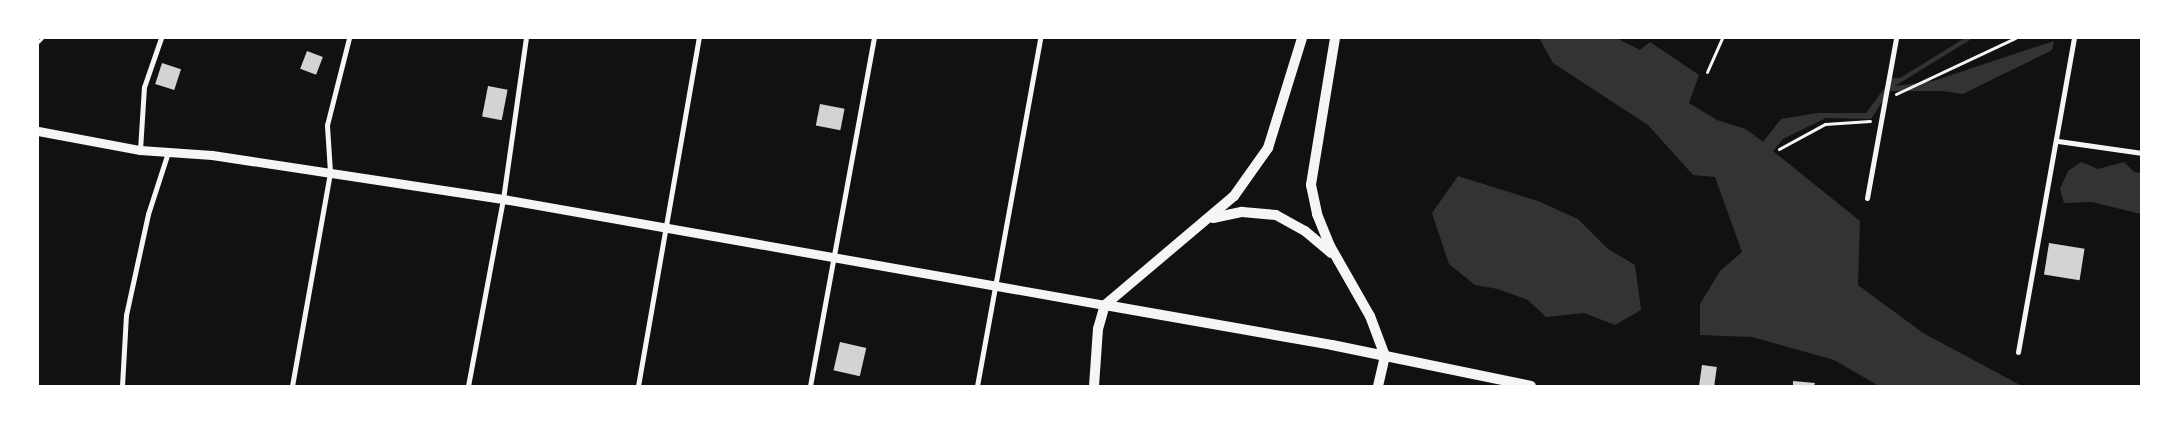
<!DOCTYPE html>
<style>
body{margin:0}
#map{position:relative;width:2179px;height:424px;overflow:hidden;background:#111;font-family:"Sofia Sans Condensed",sans-serif}
div>[style]{position:absolute}
.water>*{inset:0;background:#333}
.building>*{inset:0;background:#d3d3d3;transform-origin:0 0}
.path>*{height:3px;margin:-1.5px;padding:0 1.5px;transform-origin:1.5px;border-radius:1.5px;background:#f5f5f5}
.minor>*{height:5px;margin:-2.5px;padding:0 2.5px;transform-origin:2.5px;border-radius:2.5px;background:#f5f5f5}
.tertiary>*{height:9px;margin:-4.5px;padding:0 4.5px;transform-origin:4.5px;border-radius:4.5px;background:#f5f5f5}
.secondary>*{height:10px;margin:-5px;padding:0 5px;transform-origin:5px;border-radius:5px;background:#f5f5f5}
span{translate:-50% -50%;white-space:nowrap;text-align:center;line-height:1.15;-webkit-text-stroke:4.5px #fff;paint-order:stroke}
.frame{position:absolute;inset:0;border:39px solid #fff;pointer-events:none}
</style>
<div id="map">
<div class="water">
<div style="clip-path:polygon(1539px 38px,1616px 38px,1640px 50px,1650px 42px,1699px 75px,1689px 103px,1717px 120px,1746px 129px,1763px 142px,1781px 119px,1817px 113px,1866px 113px,1892px 78px,1900px 78px,1965px 38px,1973px 38px,1895px 86px,1933px 81px,2054px 41px,2052px 50px,1963px 94px,1942px 91px,1889px 91px,1871px 119px,1826px 118px,1783px 139px,1773px 151px,1860px 221px,1858px 285px,1923px 333px,2022px 386px,1879px 386px,1834px 360px,1752px 337px,1700px 335px,1700px 304px,1720px 271px,1742px 252px,1715px 177px,1693px 175px,1648px 125px,1553px 63px)"></div>
<div style="clip-path:polygon(2081px 162px,2098px 169px,2124px 162px,2134px 172px,2141px 173px,2141px 214px,2092px 202px,2064px 203px,2060px 189px,2068px 171px)"></div>
<div style="clip-path:polygon(1458px 176px,1538px 201px,1578px 219px,1608px 249px,1635px 265px,1641px 310px,1615px 325px,1584px 313px,1546px 317px,1528px 300px,1498px 289px,1475px 285px,1449px 264px,1432px 213px)"></div>
</div>
<div class="building">
<div style="left:307px;top:51px;width:17px;height:19px;rotate:21deg"></div>
<div style="left:162px;top:63px;width:20px;height:22px;rotate:18deg"></div>
<div style="left:488px;top:86px;width:20px;height:31px;rotate:11deg"></div>
<div style="left:820px;top:104px;width:25px;height:22px;rotate:11deg"></div>
<div style="left:2049px;top:243px;width:36px;height:32px;rotate:9deg"></div>
<div style="left:840px;top:342px;width:27px;height:29px;rotate:13deg"></div>
<div style="left:1702px;top:365px;width:15px;height:21px;rotate:8deg"></div>
<div style="clip-path:polygon(1793px 381px,1815px 383px,1814px 386px,1793px 386px)"></div>
</div>
<div class="path">
<div style="left:38px;top:42px;width:6px;rotate:-45deg"></div>
<div style="left:1707px;top:72px;width:37px;rotate:-66deg"></div>
<div style="left:1896px;top:94px;width:132px;rotate:-25.2deg"></div>
<div style="left:1779px;top:149px;width:52px;rotate:-28.5deg"></div>
<div style="left:1825px;top:124px;width:45px;rotate:-3.8deg"></div>
</div>
<div class="minor">
<div style="left:2058px;top:141px;width:85px;rotate:8.1deg"></div>
<div style="left:140px;top:150px;width:63px;rotate:-86.4deg"></div>
<div style="left:144px;top:87px;width:52px;rotate:-70.9deg"></div>
<div style="left:1867px;top:198px;width:163px;rotate:-79.7deg"></div>
<div style="left:2018px;top:352px;width:319px;rotate:-79.9deg"></div>
<div style="left:122px;top:386px;width:71px;rotate:-86.8deg"></div>
<div style="left:126px;top:315px;width:103px;rotate:-77.7deg"></div>
<div style="left:148px;top:214px;width:65px;rotate:-72.1deg"></div>
<div style="left:292px;top:386px;width:217px;rotate:-79.9deg"></div>
<div style="left:330px;top:172px;width:47px;rotate:-93.7deg"></div>
<div style="left:327px;top:125px;width:90px;rotate:-75.8deg"></div>
<div style="left:468px;top:386px;width:190px;rotate:-79.4deg"></div>
<div style="left:503px;top:199px;width:163px;rotate:-81.9deg"></div>
<div style="left:638px;top:386px;width:353px;rotate:-80.1deg"></div>
<div style="left:810px;top:386px;width:354px;rotate:-79.6deg"></div>
<div style="left:977px;top:386px;width:354px;rotate:-79.7deg"></div>
</div>
<div class="tertiary">
<div style="left:38px;top:131px;width:104px;rotate:10.6deg"></div>
<div style="left:140px;top:150px;width:72px;rotate:4deg"></div>
<div style="left:212px;top:155px;width:294px;rotate:8.6deg"></div>
<div style="left:503px;top:199px;width:611px;rotate:9.99deg"></div>
</div>
<div class="secondary">
<div style="left:1335px;top:38px;width:149px;rotate:99.3deg"></div>
<div style="left:1311px;top:185px;width:30px;rotate:78deg"></div>
<div style="left:1317px;top:214px;width:35px;rotate:68deg"></div>
<div style="left:1330px;top:246px;width:81px;rotate:60.3deg"></div>
<div style="left:1370px;top:316px;width:43px;rotate:69.4deg"></div>
<div style="left:1385px;top:356px;width:31px;rotate:103deg"></div>
<div style="left:1213px;top:218px;width:30px;rotate:-12deg"></div>
<div style="left:1242px;top:212px;width:34px;rotate:5deg"></div>
<div style="left:1276px;top:215px;width:33px;rotate:29deg"></div>
<div style="left:1305px;top:231px;width:34px;rotate:40deg"></div>
<div style="left:1105px;top:305px;width:230px;rotate:10deg"></div>
<div style="left:1332px;top:345px;width:203px;rotate:11.6deg"></div>
<div style="left:1094px;top:386px;width:57px;rotate:-86deg"></div>
<div style="left:1098px;top:329px;width:25px;rotate:-74deg"></div>
<div style="left:1105px;top:305px;width:169px;rotate:-40.2deg"></div>
<div style="left:1234px;top:196px;width:59px;rotate:-54.7deg"></div>
<div style="left:1268px;top:148px;width:115px;rotate:-72.8deg"></div>
</div>
<div class="frame"></div>
</div>
